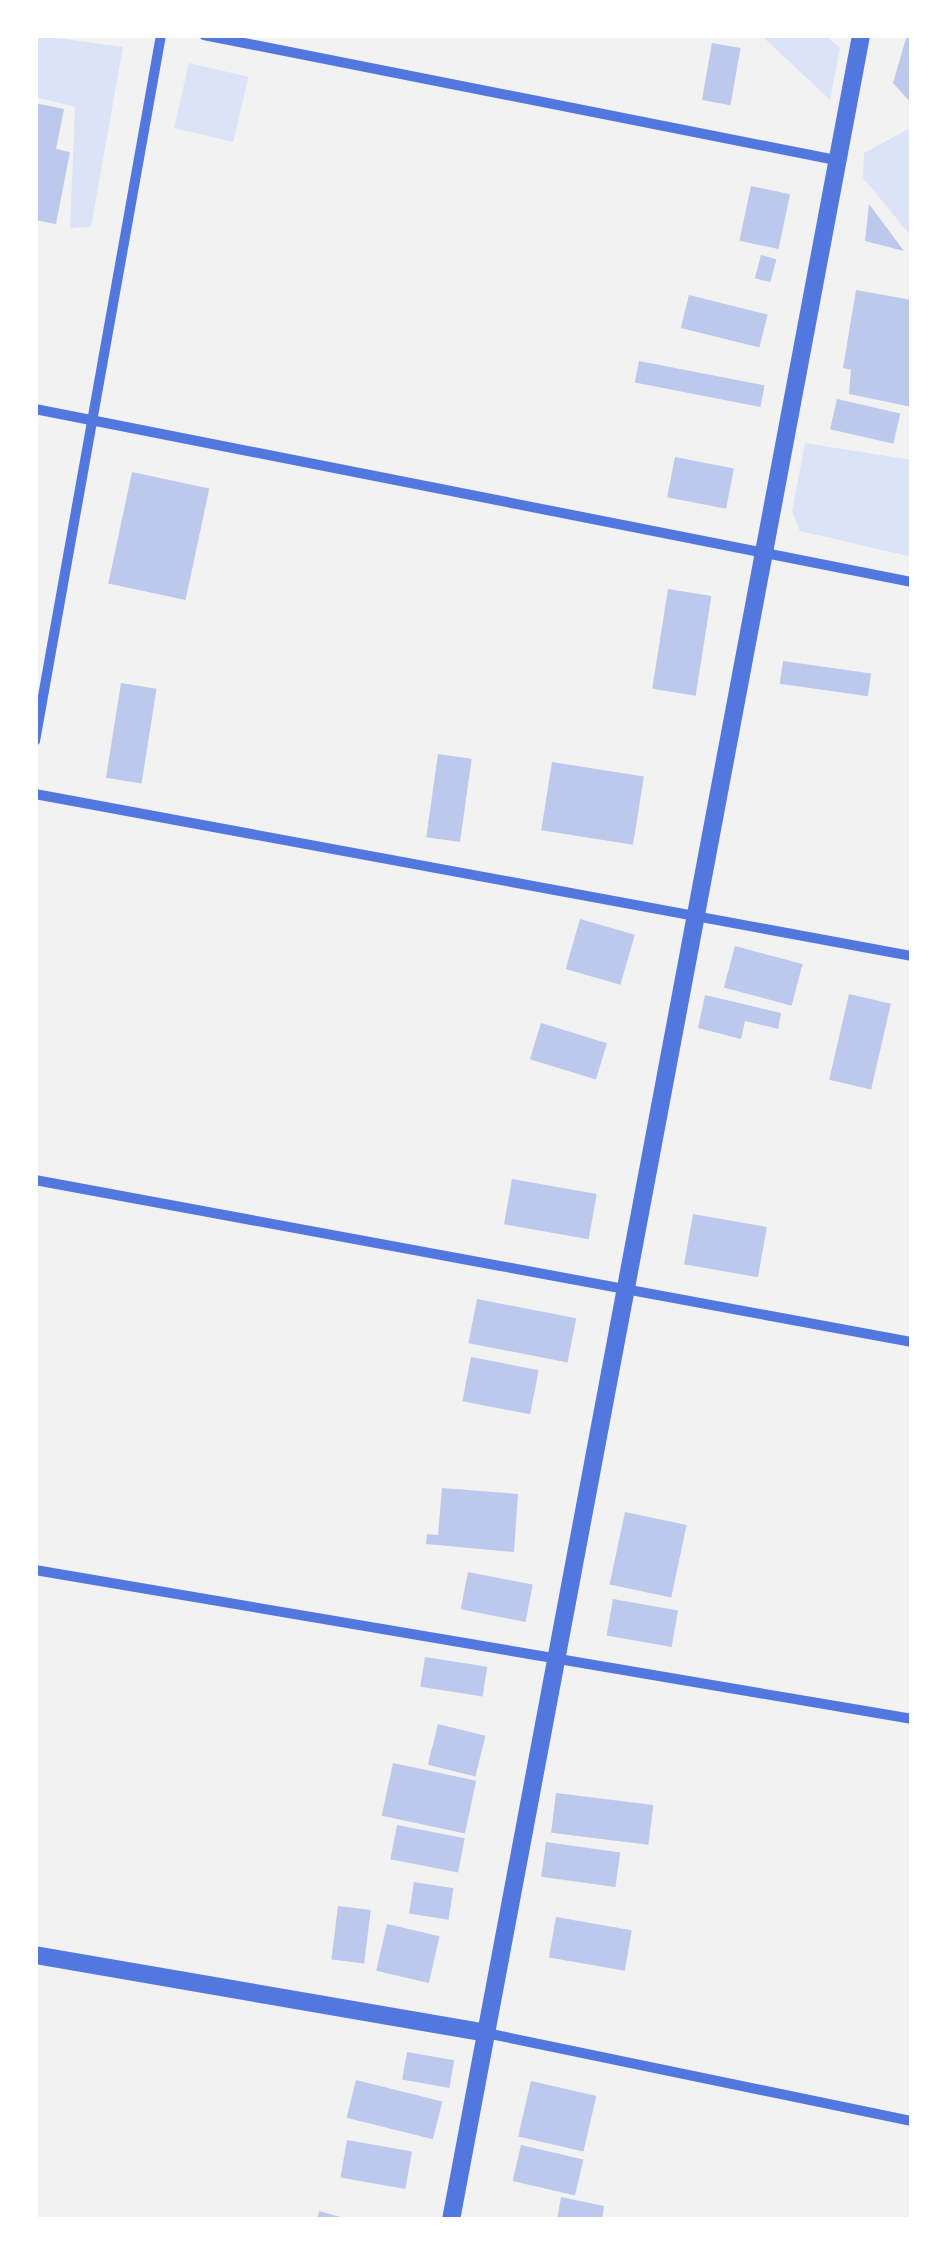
<!DOCTYPE html>
<style>
body{margin:0}
#map{position:relative;width:947px;height:2255px;overflow:hidden;background:#f2f2f2;font-family:"Source Sans 3",sans-serif}
div>[style]{position:absolute}
.green>*{inset:0;background:#dbe4f7;transform-origin:0 0}
.building>*{inset:0;background:#bdc9ec;transform-origin:0 0}
.minor>*{height:10px;margin:-5px;padding:0 5px;transform-origin:5px;border-radius:5px;background:#5277de}
.tertiary>*{height:18px;margin:-9px;padding:0 9px;transform-origin:9px;border-radius:9px;background:#5277de}
span{translate:-50% -50%;white-space:nowrap;text-align:center;line-height:1.15;-webkit-text-stroke:10px #fff;paint-order:stroke}
.frame{position:absolute;inset:0;border:38px solid #fff;pointer-events:none}
</style>
<div id="map">
<div class="green">
<div style="clip-path:polygon(35px 35px,123px 47px,91px 227px,70px 228px,75px 107px,35px 97px)"></div>
<div style="clip-path:polygon(761px 35px,825px 35px,840px 48px,830px 100px)"></div>
<div style="left:189px;top:63px;width:61px;height:67px;rotate:13deg"></div>
<div style="clip-path:polygon(912px 127px,912px 237px,863px 178px,864px 153px)"></div>
<div style="clip-path:polygon(805px 443px,912px 460px,912px 557px,800px 531px,792px 511px)"></div>
</div>
<div class="building">
<div style="clip-path:polygon(907px 35px,912px 35px,912px 104px,893px 83px)"></div>
<div style="left:712px;top:43px;width:29px;height:58px;rotate:10deg"></div>
<div style="clip-path:polygon(35px 103px,64px 109px,56px 149px,70px 152px,56px 224px,35px 220px)"></div>
<div style="left:751px;top:186px;width:40px;height:56px;rotate:12deg"></div>
<div style="clip-path:polygon(869px 204px,904px 251px,865px 241px)"></div>
<div style="left:761px;top:255px;width:16px;height:24px;rotate:15deg"></div>
<div style="clip-path:polygon(856px 290px,912px 300px,912px 407px,849px 394px,851px 370px,843px 368px)"></div>
<div style="left:689px;top:295px;width:81px;height:34px;rotate:14deg"></div>
<div style="left:639px;top:361px;width:128px;height:22px;rotate:11deg"></div>
<div style="left:837px;top:399px;width:65px;height:31px;rotate:13deg"></div>
<div style="left:675px;top:457px;width:60px;height:41px;rotate:11deg"></div>
<div style="left:132px;top:472px;width:79px;height:114px;rotate:12deg"></div>
<div style="left:668px;top:589px;width:44px;height:101px;rotate:9deg"></div>
<div style="left:783px;top:661px;width:89px;height:23px;rotate:8deg"></div>
<div style="left:121px;top:683px;width:36px;height:96px;rotate:9deg"></div>
<div style="left:438px;top:754px;width:34px;height:84px;rotate:8deg"></div>
<div style="left:552px;top:762px;width:93px;height:69px;rotate:9deg"></div>
<div style="left:580px;top:919px;width:57px;height:52px;rotate:16deg"></div>
<div style="left:735px;top:946px;width:70px;height:43px;rotate:15deg"></div>
<div style="left:849px;top:994px;width:43px;height:88px;rotate:13deg"></div>
<div style="clip-path:polygon(705px 995px,781px 1013px,778px 1029px,745px 1021px,741px 1039px,698px 1028px)"></div>
<div style="left:541px;top:1023px;width:69px;height:38px;rotate:17deg"></div>
<div style="left:512px;top:1179px;width:86px;height:46px;rotate:10deg"></div>
<div style="left:693px;top:1214px;width:75px;height:51px;rotate:10deg"></div>
<div style="left:477px;top:1299px;width:101px;height:45px;rotate:11deg"></div>
<div style="left:471px;top:1357px;width:69px;height:45px;rotate:11deg"></div>
<div style="clip-path:polygon(442px 1488px,518px 1494px,514px 1552px,426px 1544px,427px 1534px,438px 1535px)"></div>
<div style="left:625px;top:1512px;width:63px;height:74px;rotate:12deg"></div>
<div style="left:468px;top:1572px;width:66px;height:38px;rotate:11deg"></div>
<div style="left:613px;top:1599px;width:66px;height:37px;rotate:10deg"></div>
<div style="left:425px;top:1657px;width:63px;height:30px;rotate:9deg"></div>
<div style="left:438px;top:1724px;width:49px;height:42px;rotate:14deg"></div>
<div style="left:393px;top:1763px;width:85px;height:54px;rotate:12deg"></div>
<div style="left:556px;top:1793px;width:98px;height:40px;rotate:7deg"></div>
<div style="left:397px;top:1825px;width:69px;height:35px;rotate:11deg"></div>
<div style="left:546px;top:1842px;width:75px;height:35px;rotate:8deg"></div>
<div style="left:414px;top:1882px;width:40px;height:32px;rotate:9deg"></div>
<div style="left:338px;top:1906px;width:33px;height:54px;rotate:7deg"></div>
<div style="left:556px;top:1917px;width:77px;height:41px;rotate:10deg"></div>
<div style="left:387px;top:1924px;width:54px;height:48px;rotate:13deg"></div>
<div style="left:407px;top:2052px;width:48px;height:28px;rotate:10deg"></div>
<div style="left:356px;top:2080px;width:89px;height:39px;rotate:14deg"></div>
<div style="left:531px;top:2081px;width:67px;height:57px;rotate:13deg"></div>
<div style="left:347px;top:2140px;width:66px;height:38px;rotate:10deg"></div>
<div style="left:521px;top:2145px;width:64px;height:37px;rotate:13deg"></div>
<div style="clip-path:polygon(561px 2197px,604px 2206px,602px 2220px,557px 2220px)"></div>
<div style="clip-path:polygon(319px 2211px,348px 2219px,348px 2220px,317px 2220px)"></div>
</div>
<div class="minor">
<div style="left:204px;top:35px;width:644px;rotate:11.19deg"></div>
<div style="left:35px;top:409px;width:894px;rotate:11.16deg"></div>
<div style="left:35px;top:741px;width:717px;rotate:-79.88deg"></div>
<div style="left:35px;top:794px;width:892px;rotate:10.47deg"></div>
<div style="left:35px;top:1180px;width:892px;rotate:10.47deg"></div>
<div style="left:35px;top:1570px;width:890px;rotate:9.64deg"></div>
<div style="left:486px;top:2033px;width:435px;rotate:11.7deg"></div>
</div>
<div class="tertiary">
<div style="left:35px;top:1955px;width:458px;rotate:9.8deg"></div>
<div style="left:451px;top:2220px;width:2223px;rotate:-79.37deg"></div>
</div>
<div class="frame"></div>
</div>
